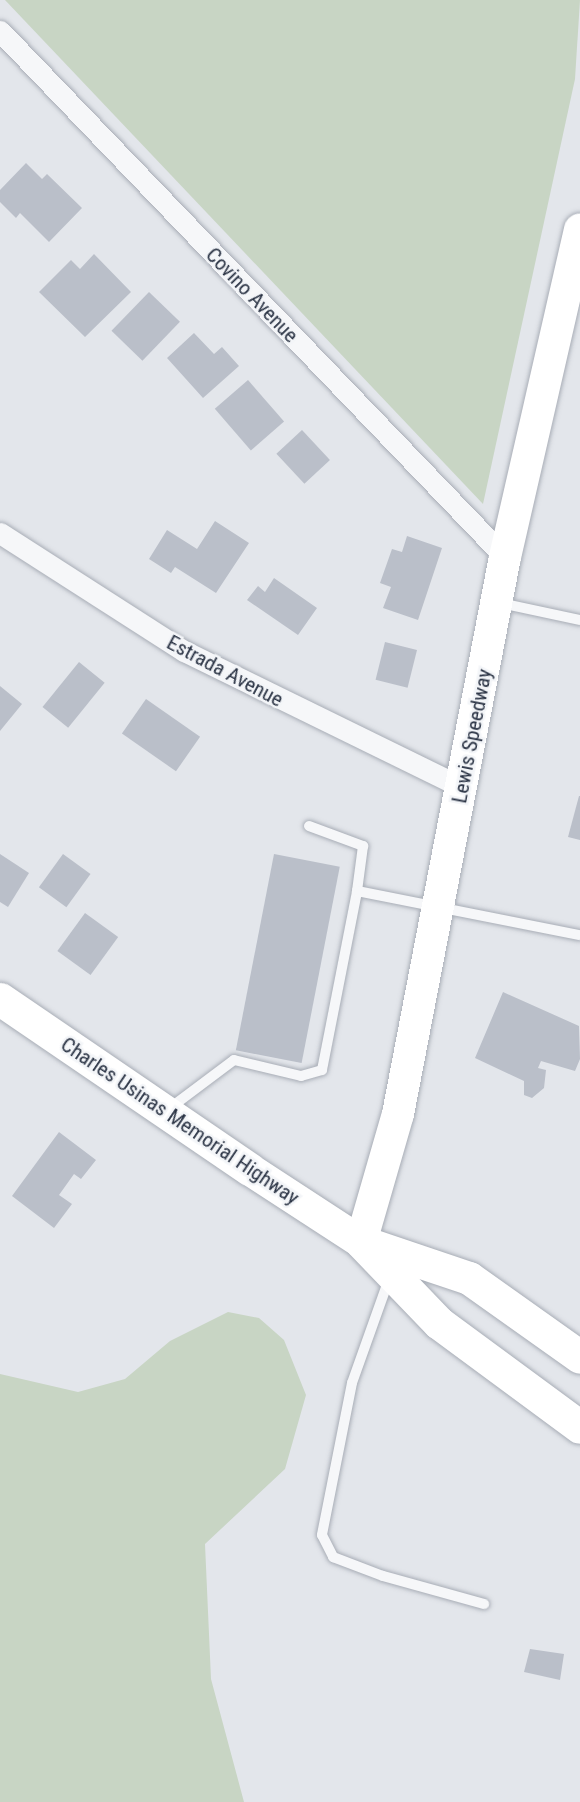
<!DOCTYPE html>
<style>
body{margin:0}
#map{position:relative;width:580px;height:1802px;overflow:hidden;background:#e3e6eb;font-family:"Roboto Condensed",sans-serif}
div>[style]{position:absolute}
.green>*{inset:0;background:#c8d5c4}
.building>*{inset:0;background:#babfc9;transform-origin:0 0}
.roads{filter:drop-shadow(0 0 2px #a8adb6) drop-shadow(0 0 2px #a8adb6)}
.service>*{height:10px;margin:-5px;padding:0 5px;transform-origin:5px;border-radius:5px;background:#f6f7f9}
.minor>*{height:21px;margin:-10.5px;padding:0 10.5px;transform-origin:10.5px;border-radius:10.5px;background:#f6f7f9}
.primary>*{height:32px;margin:-16px;padding:0 16px;transform-origin:16px;border-radius:16px;background:#fff}
.trunk>*{height:33px;margin:-16.5px;padding:0 16.5px;transform-origin:16.5px;border-radius:16.5px;background:#fff}
span{translate:-50% -50%;white-space:nowrap;text-align:center;line-height:1.15;-webkit-text-stroke:5px #f3f5f8;paint-order:stroke}
.street-label{font-size:21px;color:#2a3344}
</style>
<div id="map">
<div class="green">
<div style="clip-path:polygon(5px 0,580px 0,575px 79px,483px 504px)"></div>
<div style="clip-path:polygon(228px 1312px,259px 1318px,284px 1340px,306px 1395px,285px 1469px,205px 1544px,211px 1679px,244px 1802px,0 1802px,0 1374px,78px 1392px,125px 1379px,170px 1341px)"></div>
</div>
<div class="building">
<div style="clip-path:polygon(26px 163px,42px 179px,47px 174px,82px 208px,49px 242px,20px 213px,16px 218px,0 202px,0 190px)"></div>
<div style="clip-path:polygon(94px 254px,131px 292px,85px 337px,39px 292px,71px 260px,80px 269px)"></div>
<div style="left:149px;top:292px;width:43px;height:54px;rotate:44deg"></div>
<div style="clip-path:polygon(194px 333px,214px 354px,222px 347px,239px 366px,203px 398px,167px 358px)"></div>
<div style="left:248px;top:380px;width:55px;height:44px;rotate:49deg"></div>
<div style="left:302px;top:430px;width:41px;height:35px;rotate:47deg"></div>
<div style="clip-path:polygon(215px 521px,249px 543px,216px 593px,175px 567px,171px 573px,149px 559px,167px 530px,197px 549px)"></div>
<div style="clip-path:polygon(407px 536px,442px 548px,418px 620px,383px 608px,391px 587px,380px 583px,392px 549px,402px 552px)"></div>
<div style="clip-path:polygon(274px 578px,317px 608px,298px 635px,247px 600px,258px 586px,265px 592px)"></div>
<div style="left:385px;top:642px;width:33px;height:39px;rotate:14deg"></div>
<div style="left:79px;top:662px;width:33px;height:58px;rotate:39deg"></div>
<div style="clip-path:polygon(0 686px,22px 704px,0 731px)"></div>
<div style="left:146px;top:699px;width:66px;height:42px;rotate:35deg"></div>
<div style="clip-path:polygon(579px 796px,580px 796px,580px 840px,568px 837px)"></div>
<div style="clip-path:polygon(0 854px,29px 873px,8px 907px,0 902px)"></div>
<div style="left:63px;top:854px;width:34px;height:41px;rotate:36deg"></div>
<div style="left:274px;top:854px;width:67px;height:200px;rotate:11deg"></div>
<div style="left:85px;top:913px;width:41px;height:47px;rotate:36deg"></div>
<div style="clip-path:polygon(503px 992px,579px 1026px,580px 1059px,575px 1071px,541px 1061px,538px 1068px,546px 1070px,544px 1088px,532px 1098px,524px 1095px,524px 1081px,475px 1058px)"></div>
<div style="clip-path:polygon(59px 1132px,96px 1160px,81px 1179px,74px 1174px,59px 1195px,72px 1204px,54px 1228px,12px 1196px)"></div>
<div style="clip-path:polygon(530px 1649px,564px 1654px,560px 1680px,524px 1672px)"></div>
</div>
<div class="roads">
<div class="service">
<div style="left:500px;top:603px;width:82px;rotate:12deg"></div>
<div style="left:309px;top:826px;width:58px;rotate:20.3deg"></div>
<div style="left:363px;top:846px;width:45px;rotate:97.6deg"></div>
<div style="left:170px;top:1108px;width:80px;rotate:-36.9deg"></div>
<div style="left:234px;top:1060px;width:69px;rotate:13.4deg"></div>
<div style="left:301px;top:1076px;width:22px;rotate:-16deg"></div>
<div style="left:322px;top:1070px;width:182px;rotate:-78.9deg"></div>
<div style="left:357px;top:891px;width:227px;rotate:11.2deg"></div>
<div style="left:389px;top:1279px;width:110px;rotate:109.6deg"></div>
<div style="left:352px;top:1383px;width:155px;rotate:101.2deg"></div>
<div style="left:322px;top:1535px;width:25px;rotate:63deg"></div>
<div style="left:333px;top:1557px;width:53px;rotate:20.8deg"></div>
<div style="left:383px;top:1576px;width:105px;rotate:15.5deg"></div>
</div>
<div class="minor">
<div style="left:0;top:31px;width:729px;rotate:46.17deg"></div>
<div style="left:0;top:533px;width:219px;rotate:32.7deg"></div>
<div style="left:184px;top:651px;width:309px;rotate:26.1deg"></div>
</div>
<div class="primary">
<div style="left:249px;top:1169px;width:134px;rotate:33.1deg"></div>
<div style="left:361px;top:1242px;width:133px;rotate:-73.9deg"></div>
<div style="left:398px;top:1114px;width:567px;rotate:-79.13deg"></div>
<div style="left:505px;top:557px;width:336px;rotate:-77.1deg"></div>
</div>
<div class="trunk">
<div style="left:0;top:999px;width:301px;rotate:34.3deg"></div>
<div style="left:361px;top:1242px;width:112px;rotate:46.1deg"></div>
<div style="left:439px;top:1323px;width:175px;rotate:36.4deg"></div>
<div style="left:365px;top:1243px;width:110px;rotate:18.6deg"></div>
<div style="left:469px;top:1278px;width:136px;rotate:35.4deg"></div>
</div>
</div>
<div class="street-label">
<span style="left:252px;top:295px;rotate:46deg">Covino Avenue</span>
<span style="left:225px;top:671px;rotate:28deg">Estrada Avenue</span>
<span style="left:472px;top:736px;rotate:-79deg">Lewis Speedway</span>
<span style="left:180px;top:1121px;rotate:34deg">Charles Usinas Memorial Highway</span>
</div>
</div>
